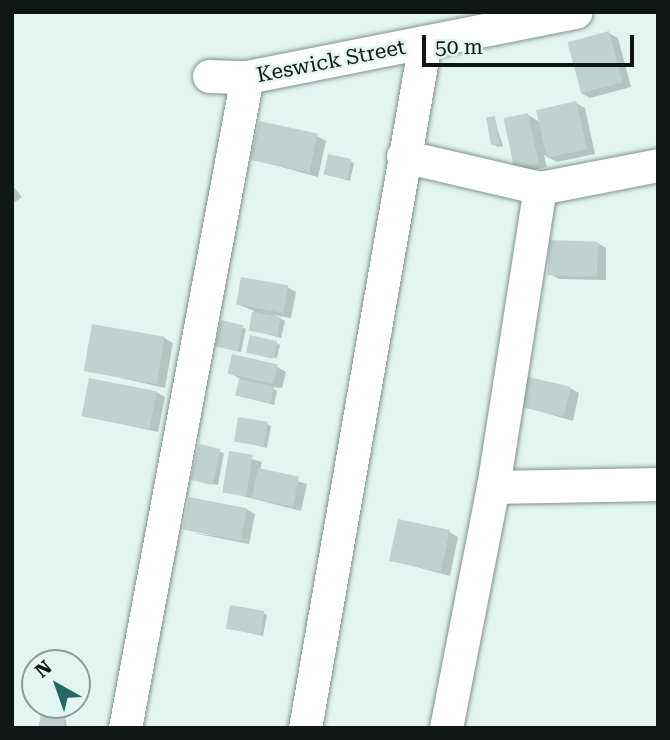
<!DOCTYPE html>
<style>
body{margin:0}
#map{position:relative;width:670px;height:740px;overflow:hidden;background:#e2f5f1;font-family:"Roboto Serif",serif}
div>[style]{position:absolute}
.shadow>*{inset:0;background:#0003}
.building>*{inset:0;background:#c0d2cf;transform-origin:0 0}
.roads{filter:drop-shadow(0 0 2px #81928e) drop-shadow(0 0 2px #81928e)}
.minor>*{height:33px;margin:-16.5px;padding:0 16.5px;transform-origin:16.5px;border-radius:16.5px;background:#fff}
span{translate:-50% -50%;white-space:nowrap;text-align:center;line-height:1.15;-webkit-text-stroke:5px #e2f5f1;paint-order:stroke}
.street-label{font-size:21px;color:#101615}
.frame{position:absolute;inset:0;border:14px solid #101615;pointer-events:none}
.north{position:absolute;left:21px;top:649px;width:70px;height:70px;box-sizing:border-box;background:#e2f5f1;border:2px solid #8e9c99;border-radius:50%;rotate:320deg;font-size:19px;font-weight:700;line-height:28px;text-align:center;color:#101615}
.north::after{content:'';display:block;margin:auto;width:24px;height:32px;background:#226a61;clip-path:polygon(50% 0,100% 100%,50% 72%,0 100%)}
.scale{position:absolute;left:422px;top:35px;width:212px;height:32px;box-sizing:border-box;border:4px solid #101615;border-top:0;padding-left:9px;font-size:21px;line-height:24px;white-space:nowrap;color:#101615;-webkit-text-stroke:5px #e2f5f1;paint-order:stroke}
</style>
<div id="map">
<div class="shadow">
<div style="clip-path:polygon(609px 33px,618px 38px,631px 87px,590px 98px,581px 93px)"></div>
<div style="clip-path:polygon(576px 103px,585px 108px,595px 154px,557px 162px,544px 155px,547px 167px,524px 172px,515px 167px,528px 115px,540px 122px)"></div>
<div style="clip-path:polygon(494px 118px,503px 146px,498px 147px,494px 145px)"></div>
<div style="clip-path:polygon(317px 136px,326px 141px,318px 177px,252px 159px)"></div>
<div style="clip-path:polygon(350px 161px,354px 163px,350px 181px,326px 174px)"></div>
<div style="clip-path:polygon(12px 185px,22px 197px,12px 204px)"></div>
<div style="clip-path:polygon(598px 243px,606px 248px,606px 280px,559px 279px,550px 274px)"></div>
<div style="clip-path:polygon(287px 287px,296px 292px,291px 318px,274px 315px,285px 321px,281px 338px,251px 330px,254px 311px,237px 304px)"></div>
<div style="clip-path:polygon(242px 327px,246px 329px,241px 352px,221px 347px)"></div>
<div style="clip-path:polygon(164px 338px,173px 343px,165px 388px,86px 370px)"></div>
<div style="clip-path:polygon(276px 343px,280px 345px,277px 358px,250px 352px)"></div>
<div style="clip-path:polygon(277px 367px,286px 372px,282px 388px,270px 387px,277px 391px,274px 405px,237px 395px,240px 379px,230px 373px)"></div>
<div style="clip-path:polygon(570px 388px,579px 393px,573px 421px,515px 404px)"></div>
<div style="clip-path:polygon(156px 392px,165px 397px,158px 432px,84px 416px)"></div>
<div style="clip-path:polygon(267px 424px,271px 426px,267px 448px,235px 440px)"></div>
<div style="clip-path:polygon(200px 447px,224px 453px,218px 485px,198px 481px)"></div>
<div style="clip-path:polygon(230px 453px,262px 462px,260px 470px,307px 484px,301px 511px,223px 491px)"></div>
<div style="clip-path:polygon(246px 509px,255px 514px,249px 544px,193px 533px,249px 540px,185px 528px)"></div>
<div style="clip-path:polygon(449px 532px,458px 537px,450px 576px,391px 560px)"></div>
<div style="clip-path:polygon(263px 613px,267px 615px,263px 636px,228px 628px)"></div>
<div style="clip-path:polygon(65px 715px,67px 728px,40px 728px)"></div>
</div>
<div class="building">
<div style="left:609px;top:31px;width:53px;height:43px;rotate:75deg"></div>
<div style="left:576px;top:101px;width:49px;height:41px;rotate:77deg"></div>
<div style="left:528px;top:113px;width:51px;height:25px;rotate:78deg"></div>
<div style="left:495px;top:116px;width:28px;height:9px;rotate:80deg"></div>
<div style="left:259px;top:121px;width:60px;height:40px;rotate:12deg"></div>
<div style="left:328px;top:154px;width:24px;height:21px;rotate:12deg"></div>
<div style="left:549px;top:240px;width:49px;height:35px;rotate:2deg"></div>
<div style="left:241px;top:277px;width:48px;height:28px;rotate:10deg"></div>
<div style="left:252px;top:312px;width:29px;height:19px;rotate:10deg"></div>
<div style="left:221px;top:320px;width:23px;height:27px;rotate:13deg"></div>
<div style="left:92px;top:324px;width:74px;height:48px;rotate:10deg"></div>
<div style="left:250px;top:335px;width:28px;height:18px;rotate:13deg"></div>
<div style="left:232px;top:354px;width:47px;height:20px;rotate:13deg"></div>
<div style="left:520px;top:375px;width:52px;height:31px;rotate:13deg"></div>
<div style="left:89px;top:378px;width:69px;height:39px;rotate:11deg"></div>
<div style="left:239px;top:379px;width:36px;height:17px;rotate:13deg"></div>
<div style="left:238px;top:417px;width:30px;height:25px;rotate:9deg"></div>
<div style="left:199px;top:444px;width:22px;height:37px;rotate:13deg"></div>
<div style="left:229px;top:451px;width:24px;height:42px;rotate:9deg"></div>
<div style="left:258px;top:468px;width:42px;height:31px;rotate:12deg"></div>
<div style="left:189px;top:497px;width:59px;height:33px;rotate:11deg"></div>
<div style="left:398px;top:519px;width:53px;height:43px;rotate:12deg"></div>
<div style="left:230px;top:605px;width:35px;height:24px;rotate:10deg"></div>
<div style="clip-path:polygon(42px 710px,66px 714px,63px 728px,38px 728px)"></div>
</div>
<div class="roads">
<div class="minor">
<div style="left:209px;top:76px;width:38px;rotate:2deg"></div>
<div style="left:247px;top:77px;width:335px;rotate:-11.2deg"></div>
<div style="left:403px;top:156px;width:141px;rotate:13.1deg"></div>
<div style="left:540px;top:188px;width:120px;rotate:-11deg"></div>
<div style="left:493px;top:487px;width:165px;rotate:-1deg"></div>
<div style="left:125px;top:728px;width:662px;rotate:-79.39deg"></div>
<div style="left:305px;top:728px;width:696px;rotate:-80.08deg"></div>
<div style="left:446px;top:728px;width:246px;rotate:-79deg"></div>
<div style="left:493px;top:487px;width:303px;rotate:-81.1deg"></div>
</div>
</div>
<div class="street-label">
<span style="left:331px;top:61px;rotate:-11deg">Keswick Street</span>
</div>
<div class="frame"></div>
<div class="north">N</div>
<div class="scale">50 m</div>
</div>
